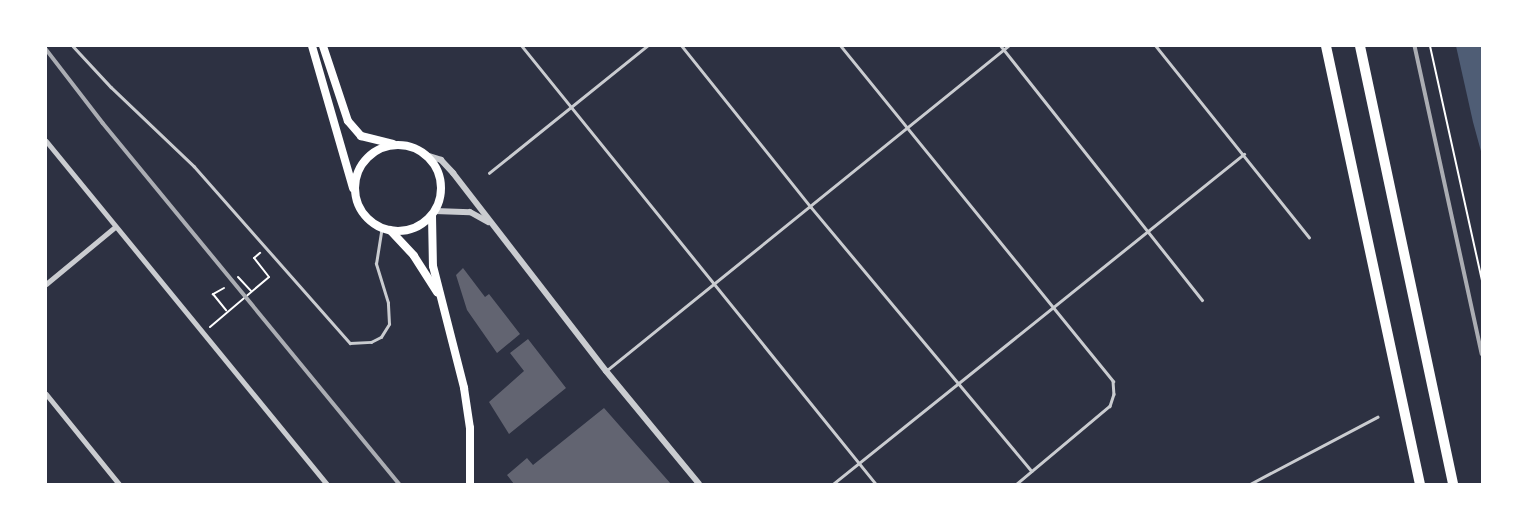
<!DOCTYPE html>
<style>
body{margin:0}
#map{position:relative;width:1528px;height:530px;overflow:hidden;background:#2d3142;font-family:"Sofia Sans Condensed",sans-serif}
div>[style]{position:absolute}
.water>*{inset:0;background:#4f5d75}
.building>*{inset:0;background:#626471}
.path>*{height:2px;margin:-1px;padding:0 1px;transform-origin:1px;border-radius:1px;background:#fff}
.service>*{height:2.5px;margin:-1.25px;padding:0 1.25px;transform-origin:1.25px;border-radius:1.25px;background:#caccd0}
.minor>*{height:5px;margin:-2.5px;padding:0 2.5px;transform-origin:2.5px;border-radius:2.5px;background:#caccd0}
.tertiary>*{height:6px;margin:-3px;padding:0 3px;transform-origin:3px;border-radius:3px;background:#caccd0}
.primary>*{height:8px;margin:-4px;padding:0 4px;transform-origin:4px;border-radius:4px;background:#fff}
.primary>.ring{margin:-4px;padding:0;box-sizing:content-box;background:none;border:8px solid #fff;border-radius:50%}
.motorway>*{height:10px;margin:-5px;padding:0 5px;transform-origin:5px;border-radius:5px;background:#fff}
.rail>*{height:3.5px;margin:-1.75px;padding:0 1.75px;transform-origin:1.75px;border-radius:1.75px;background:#abadb3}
span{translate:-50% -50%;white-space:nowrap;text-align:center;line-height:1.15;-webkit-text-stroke:6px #fff;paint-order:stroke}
.frame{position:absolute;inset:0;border:47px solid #fff;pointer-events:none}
</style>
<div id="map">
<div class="water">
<div style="clip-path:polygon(1456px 46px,1482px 46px,1482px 155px,1473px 122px)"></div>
</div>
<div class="building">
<div style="clip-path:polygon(463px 268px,485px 297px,489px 294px,520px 334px,497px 353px,467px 310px,456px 275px)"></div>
<div style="clip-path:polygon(528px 339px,566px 388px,509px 434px,489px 402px,524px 371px,510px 353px)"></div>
<div style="clip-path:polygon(604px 408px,671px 484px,514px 484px,507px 475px,527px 458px,533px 465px)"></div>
</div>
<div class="path">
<div style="left:1430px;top:46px;width:240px;rotate:77.5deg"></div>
<div style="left:238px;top:277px;width:19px;rotate:47deg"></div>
<div style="left:224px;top:288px;width:13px;rotate:151deg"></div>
<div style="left:213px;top:294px;width:21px;rotate:51deg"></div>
<div style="left:210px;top:327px;width:77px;rotate:-40.3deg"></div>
<div style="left:269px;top:277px;width:24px;rotate:-128deg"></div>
<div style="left:254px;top:258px;width:8px;rotate:-40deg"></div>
</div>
<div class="service">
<div style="left:73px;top:46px;width:56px;rotate:47.2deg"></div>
<div style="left:111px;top:87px;width:115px;rotate:43.6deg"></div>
<div style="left:194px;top:166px;width:236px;rotate:48.6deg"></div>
<div style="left:350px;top:343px;width:21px;rotate:-3deg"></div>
<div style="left:371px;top:342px;width:11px;rotate:-27deg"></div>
<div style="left:381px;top:337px;width:15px;rotate:-58deg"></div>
<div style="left:389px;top:324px;width:21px;rotate:-93deg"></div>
<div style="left:388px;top:303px;width:41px;rotate:-107.1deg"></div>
<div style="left:376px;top:264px;width:36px;rotate:-81deg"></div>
<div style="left:522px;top:46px;width:563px;rotate:51.05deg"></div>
<div style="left:682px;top:46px;width:206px;rotate:51.3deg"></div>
<div style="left:811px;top:207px;width:344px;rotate:50.1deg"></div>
<div style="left:841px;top:46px;width:432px;rotate:50.9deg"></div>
<div style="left:1113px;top:381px;width:13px;rotate:86deg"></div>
<div style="left:1114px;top:394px;width:13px;rotate:108deg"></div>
<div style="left:1110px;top:406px;width:121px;rotate:140deg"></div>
<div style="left:1001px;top:46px;width:324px;rotate:51.6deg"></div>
<div style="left:1156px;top:46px;width:245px;rotate:51.3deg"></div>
<div style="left:489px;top:173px;width:203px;rotate:-38.8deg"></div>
<div style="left:606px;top:371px;width:517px;rotate:-38.95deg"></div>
<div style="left:833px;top:484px;width:527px;rotate:-38.76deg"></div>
<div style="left:1250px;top:484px;width:144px;rotate:-27.8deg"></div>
</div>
<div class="minor">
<div style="left:46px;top:141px;width:443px;rotate:50.7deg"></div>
<div style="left:46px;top:284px;width:89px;rotate:-39.6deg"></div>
<div style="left:46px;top:394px;width:116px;rotate:51deg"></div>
</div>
<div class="tertiary">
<div style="left:426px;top:155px;width:16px;rotate:18deg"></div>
<div style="left:441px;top:160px;width:18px;rotate:47deg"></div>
<div style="left:453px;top:173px;width:250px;rotate:52.3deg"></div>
<div style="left:606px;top:371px;width:146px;rotate:50.5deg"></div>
<div style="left:435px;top:211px;width:35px;rotate:2deg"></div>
<div style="left:470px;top:212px;width:21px;rotate:29deg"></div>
</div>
<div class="primary">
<div style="left:312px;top:46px;width:148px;rotate:73.9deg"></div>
<div style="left:323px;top:46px;width:79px;rotate:71.6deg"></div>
<div style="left:348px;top:121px;width:20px;rotate:49deg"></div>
<div style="left:361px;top:136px;width:33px;rotate:14deg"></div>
<div class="ring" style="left:355px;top:145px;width:78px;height:78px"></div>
<div style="left:432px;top:216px;width:50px;rotate:88.9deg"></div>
<div style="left:433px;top:266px;width:126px;rotate:75.7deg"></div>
<div style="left:464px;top:388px;width:40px;rotate:81.5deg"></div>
<div style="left:470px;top:428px;width:56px;rotate:90deg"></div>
<div style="left:390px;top:230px;width:35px;rotate:47deg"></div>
<div style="left:414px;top:256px;width:43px;rotate:57.4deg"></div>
</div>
<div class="motorway">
<div style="left:1326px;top:46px;width:448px;rotate:77.9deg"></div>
<div style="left:1360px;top:46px;width:448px;rotate:78deg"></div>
</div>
<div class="rail">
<div style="left:1415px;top:46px;width:315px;rotate:77.7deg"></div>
<div style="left:46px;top:49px;width:93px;rotate:52.4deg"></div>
<div style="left:103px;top:123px;width:467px;rotate:50.6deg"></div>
</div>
<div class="frame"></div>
</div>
